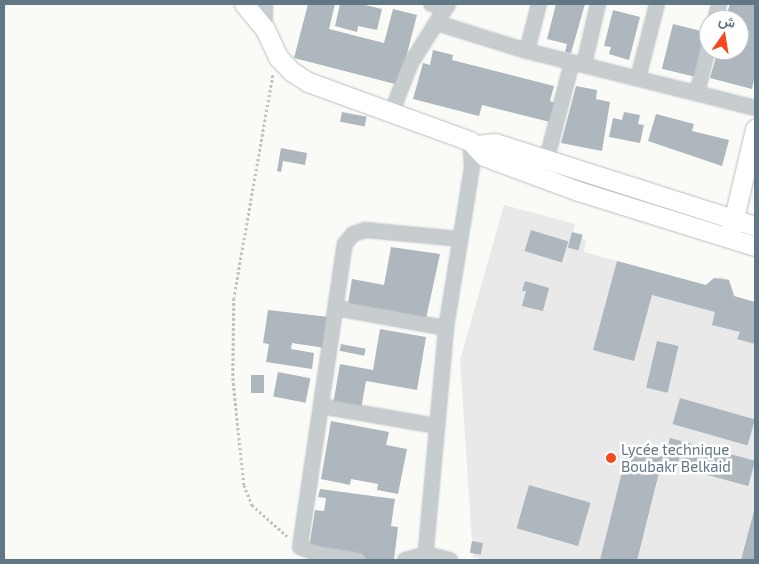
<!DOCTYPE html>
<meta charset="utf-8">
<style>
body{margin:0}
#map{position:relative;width:759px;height:564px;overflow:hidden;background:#fafaf7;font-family:"Exo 2",Vazirmatn,sans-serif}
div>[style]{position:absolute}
.built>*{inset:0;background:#e8e9e8}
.building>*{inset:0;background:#adb7bd;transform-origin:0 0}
.path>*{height:2.5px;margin-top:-1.25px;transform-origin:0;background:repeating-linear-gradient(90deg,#c0c3c5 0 2.5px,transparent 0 5px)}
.roads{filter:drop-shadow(0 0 1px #b9bfc4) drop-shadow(0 0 1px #b9bfc4)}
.street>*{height:14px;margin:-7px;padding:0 7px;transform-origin:7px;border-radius:7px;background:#c7cccf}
.secondary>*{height:19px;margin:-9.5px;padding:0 9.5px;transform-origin:9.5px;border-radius:9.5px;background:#fff}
.dots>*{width:14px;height:14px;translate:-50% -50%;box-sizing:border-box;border:2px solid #fff;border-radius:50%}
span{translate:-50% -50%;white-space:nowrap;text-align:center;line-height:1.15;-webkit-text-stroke:5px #fff;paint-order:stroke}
.poi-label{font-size:15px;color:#627785}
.left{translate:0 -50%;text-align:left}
.frame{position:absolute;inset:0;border:5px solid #627785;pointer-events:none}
.north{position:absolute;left:699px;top:10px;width:50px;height:50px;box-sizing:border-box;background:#fff;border:1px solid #c0c9ce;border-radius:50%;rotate:13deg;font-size:14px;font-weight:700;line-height:20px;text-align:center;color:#627785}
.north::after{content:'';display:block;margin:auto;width:18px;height:22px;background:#f4491d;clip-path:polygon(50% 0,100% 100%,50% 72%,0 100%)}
</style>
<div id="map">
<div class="built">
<div style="clip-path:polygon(504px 205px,575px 224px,572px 236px,586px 240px,584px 252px,705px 285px,714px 278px,722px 277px,729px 280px,735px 296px,755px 302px,755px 560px,484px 560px,473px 557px,460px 360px)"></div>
</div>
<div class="building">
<div style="clip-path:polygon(308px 4px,335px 4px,329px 29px,384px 43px,393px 9px,417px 15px,399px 85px,294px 58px)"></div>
<div style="clip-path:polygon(340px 4px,361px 4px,382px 9px,377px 30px,358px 26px,357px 32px,335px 26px)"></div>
<div style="clip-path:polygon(556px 4px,585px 4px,571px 53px,565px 52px,567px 44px,547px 39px)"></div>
<div style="clip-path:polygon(730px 4px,755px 4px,755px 75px,752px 89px,710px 78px,718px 50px,739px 50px,739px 20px,725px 20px)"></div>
<div style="clip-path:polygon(613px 10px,640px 17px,629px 60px,609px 54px,611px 47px,604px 46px)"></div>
<div style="left:673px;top:24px;width:37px;height:46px;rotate:14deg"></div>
<div style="clip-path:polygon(433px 50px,453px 55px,452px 60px,554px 86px,550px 101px,558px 104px,554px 123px,482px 105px,479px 116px,413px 99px,423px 63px,430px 65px)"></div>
<div style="clip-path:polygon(576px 86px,597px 90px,596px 99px,610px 102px,602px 151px,561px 143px)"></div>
<div style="left:342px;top:112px;width:25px;height:10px;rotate:11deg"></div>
<div style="clip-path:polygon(624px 112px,640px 115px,638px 124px,644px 125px,640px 143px,609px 137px,613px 118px,622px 120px)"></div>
<div style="clip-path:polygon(656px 114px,694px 124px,692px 131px,729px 140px,722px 166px,648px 141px)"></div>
<div style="clip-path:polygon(281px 148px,307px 153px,305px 165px,283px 161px,281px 172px,277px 171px)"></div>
<div style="left:531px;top:230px;width:39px;height:22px;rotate:17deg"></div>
<div style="left:572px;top:232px;width:11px;height:16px;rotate:15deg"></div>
<div style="clip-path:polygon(391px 247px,440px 254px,425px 323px,347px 310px,352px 279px,384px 285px)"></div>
<div style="clip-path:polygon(617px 261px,706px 285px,714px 278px,729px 280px,734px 296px,755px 302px,755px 344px,737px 339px,740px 332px,712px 325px,715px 312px,652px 295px,634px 361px,593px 350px)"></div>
<div style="clip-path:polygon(525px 281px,549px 288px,543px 311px,522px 306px,526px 291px,522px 291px)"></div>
<div style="clip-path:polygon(268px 310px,329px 317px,325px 348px,292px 343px,291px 349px,314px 353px,312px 369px,266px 362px,269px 344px,263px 343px)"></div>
<div style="clip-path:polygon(380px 329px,426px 337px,417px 390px,366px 381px,360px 415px,332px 410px,340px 364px,373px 370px)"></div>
<div style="left:657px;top:341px;width:22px;height:48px;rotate:13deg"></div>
<div style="left:341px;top:344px;width:25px;height:7px;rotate:11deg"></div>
<div style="left:278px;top:372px;width:33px;height:25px;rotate:11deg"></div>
<div style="left:251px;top:375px;width:13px;height:18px"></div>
<div style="left:680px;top:398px;width:78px;height:27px;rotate:16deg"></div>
<div style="clip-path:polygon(331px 421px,389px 432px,386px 445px,407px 449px,398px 494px,377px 490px,378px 484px,351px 479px,350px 485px,321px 479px)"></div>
<div style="left:670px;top:438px;width:88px;height:26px;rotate:15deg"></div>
<div style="left:628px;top:448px;width:36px;height:116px;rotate:14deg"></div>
<div style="left:529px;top:485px;width:64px;height:45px;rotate:16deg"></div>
<div style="clip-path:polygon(320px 489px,395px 499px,391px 526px,398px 527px,394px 560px,350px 560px,308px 555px,315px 510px,324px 511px,326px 498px,318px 497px)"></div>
<div style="clip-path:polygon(755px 507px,755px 560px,741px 560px)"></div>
<div style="left:472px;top:541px;width:11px;height:12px;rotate:10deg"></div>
</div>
<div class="path">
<div style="left:273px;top:75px;width:226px;rotate:99.9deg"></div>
<div style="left:234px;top:298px;width:80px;rotate:90.7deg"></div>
<div style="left:233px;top:378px;width:108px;rotate:84.1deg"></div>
<div style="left:244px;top:485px;width:22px;rotate:68deg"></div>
<div style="left:252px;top:505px;width:47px;rotate:41.5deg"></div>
</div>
<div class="roads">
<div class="street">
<div style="left:431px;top:4px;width:16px;rotate:11deg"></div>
<div style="left:715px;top:20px;width:16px;rotate:-76deg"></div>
<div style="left:437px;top:23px;width:94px;rotate:17.3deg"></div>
<div style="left:527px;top:51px;width:235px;rotate:14deg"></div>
<div style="left:265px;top:29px;width:25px;rotate:-90deg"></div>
<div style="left:527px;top:51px;width:49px;rotate:-75.7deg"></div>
<div style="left:584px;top:65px;width:63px;rotate:-77.1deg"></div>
<div style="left:638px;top:78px;width:76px;rotate:-75.6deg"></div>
<div style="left:697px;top:93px;width:49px;rotate:-76deg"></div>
<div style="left:392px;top:111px;width:52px;rotate:-68.4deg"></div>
<div style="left:411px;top:63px;width:70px;rotate:-57.9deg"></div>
<div style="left:547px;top:158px;width:99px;rotate:-75.4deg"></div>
<div style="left:336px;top:308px;width:112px;rotate:10.3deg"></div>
<div style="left:321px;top:406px;width:118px;rotate:9.8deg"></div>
<div style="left:358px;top:560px;width:44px;rotate:-170.8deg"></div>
<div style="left:315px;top:553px;width:16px;rotate:-158deg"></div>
<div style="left:300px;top:547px;width:306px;rotate:-81.6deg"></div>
<div style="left:345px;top:244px;width:13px;rotate:-51deg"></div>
<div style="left:353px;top:234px;width:13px;rotate:-18deg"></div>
<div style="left:365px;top:230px;width:95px;rotate:5.4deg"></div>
<div style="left:405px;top:560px;width:22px;rotate:-16deg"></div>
<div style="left:426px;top:554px;width:25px;rotate:14deg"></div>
<div style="left:425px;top:560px;width:233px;rotate:-84.8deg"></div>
<div style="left:446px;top:328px;width:163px;rotate:-80.8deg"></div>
<div style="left:472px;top:167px;width:26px;rotate:-94deg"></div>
</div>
<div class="secondary">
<div style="left:244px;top:4px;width:33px;rotate:50deg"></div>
<div style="left:265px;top:29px;width:31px;rotate:65deg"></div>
<div style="left:278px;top:57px;width:19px;rotate:47deg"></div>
<div style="left:291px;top:71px;width:20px;rotate:33deg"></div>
<div style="left:308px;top:82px;width:172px;rotate:20deg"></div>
<div style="left:470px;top:141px;width:21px;rotate:47deg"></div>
<div style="left:484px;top:156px;width:14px;rotate:21deg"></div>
<div style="left:497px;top:161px;width:86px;rotate:20.3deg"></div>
<div style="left:578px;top:191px;width:185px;rotate:17.3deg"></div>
<div style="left:476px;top:145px;width:19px;rotate:-6deg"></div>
<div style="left:495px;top:143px;width:273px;rotate:17.7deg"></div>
<div style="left:731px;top:230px;width:104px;rotate:-76.6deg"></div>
</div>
</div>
<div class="dots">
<div style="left:611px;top:458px;background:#f4491d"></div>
</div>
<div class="poi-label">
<span class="left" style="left:621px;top:458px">Lycée technique<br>Boubakr Belkaid</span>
</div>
<div class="frame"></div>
<div class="north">ش</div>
</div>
